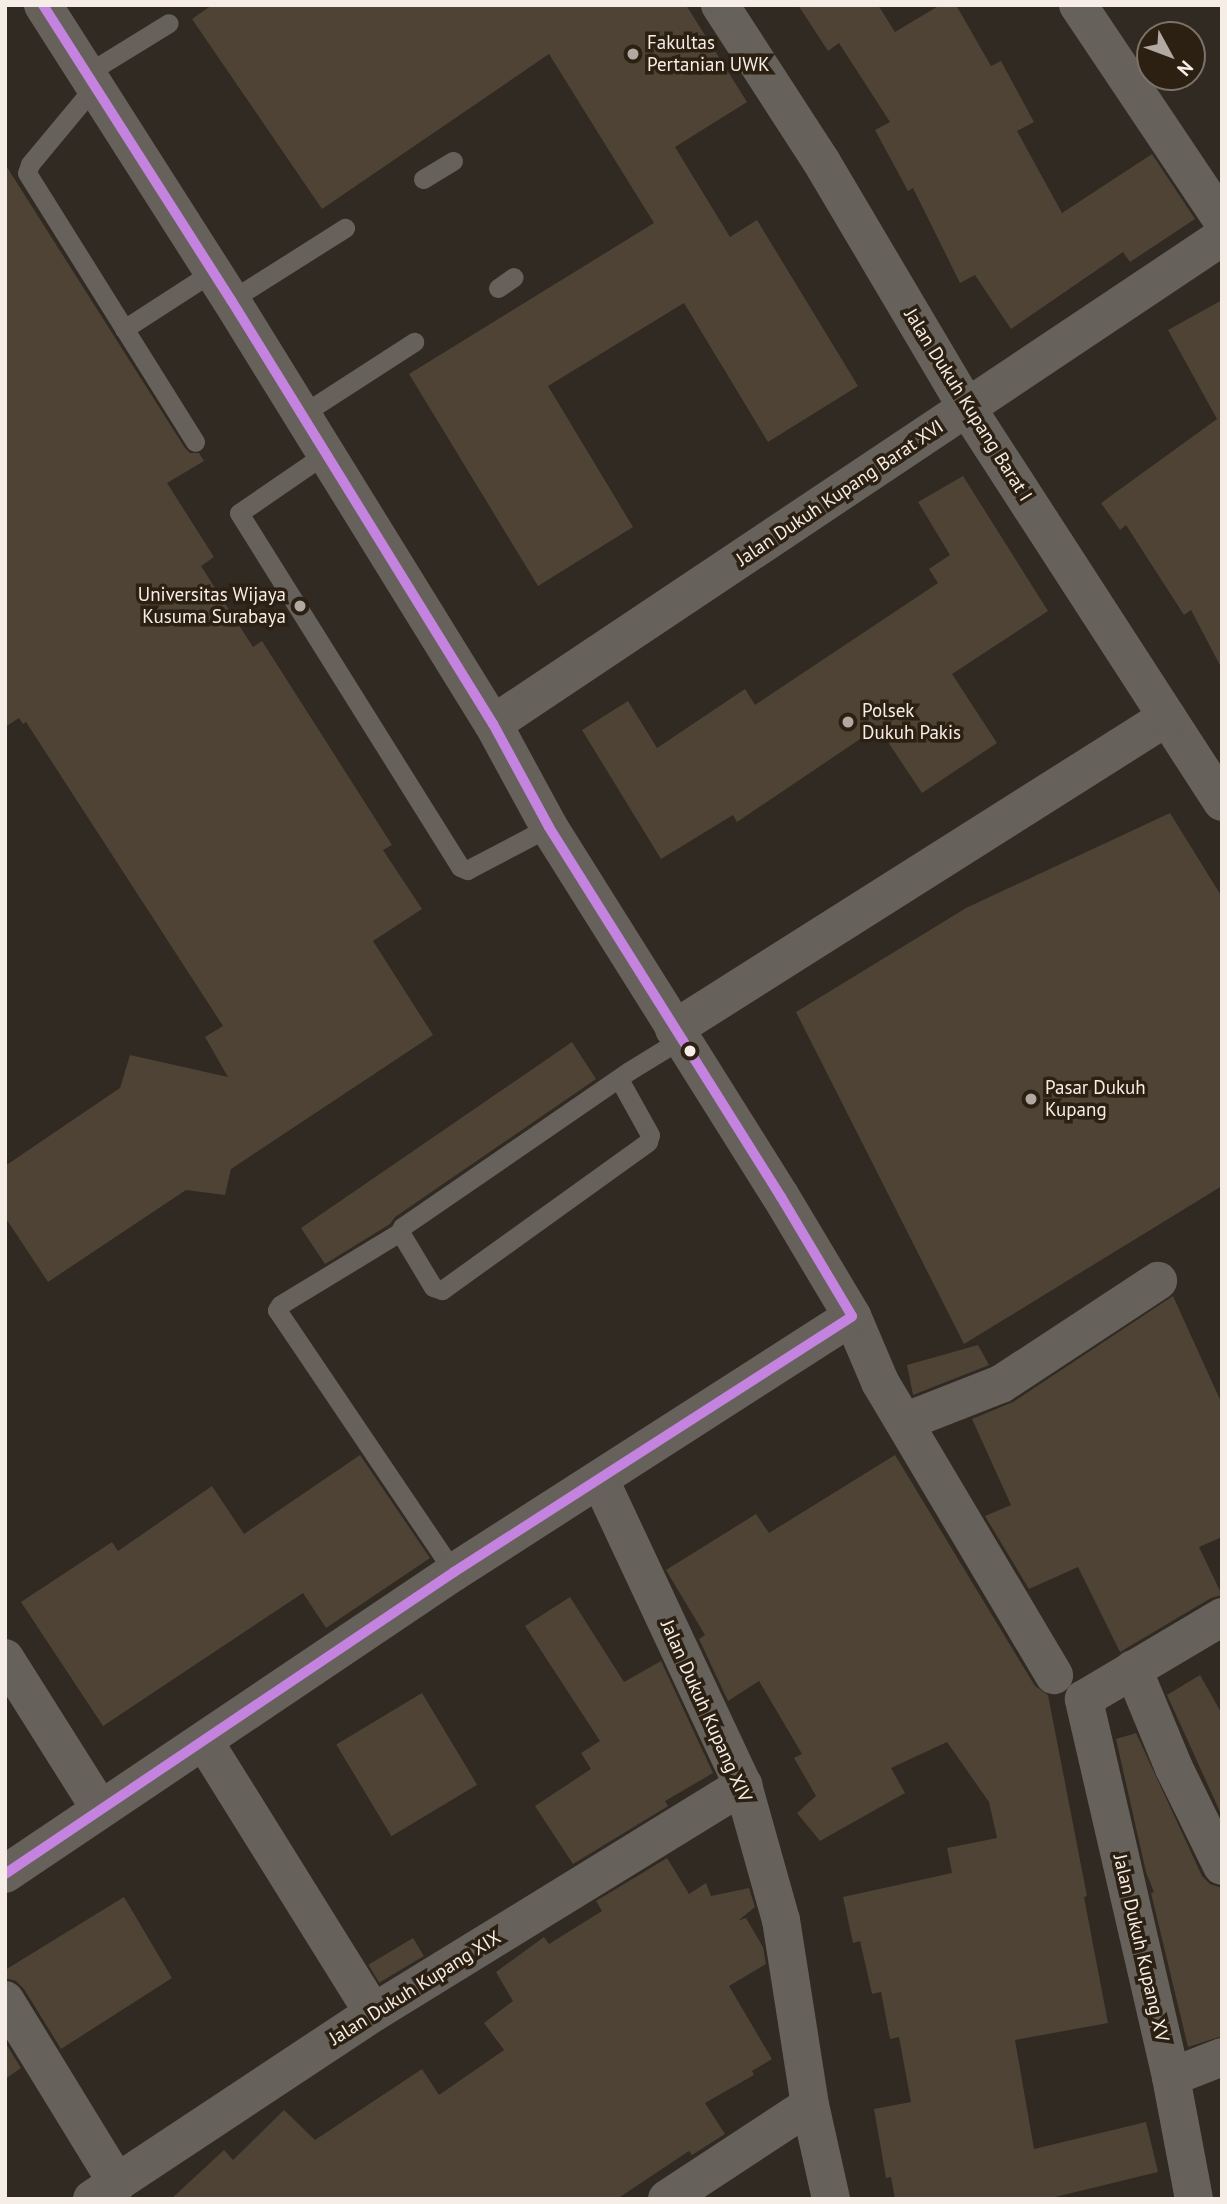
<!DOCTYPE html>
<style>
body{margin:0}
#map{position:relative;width:1227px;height:2204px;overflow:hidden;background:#302a23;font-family:"PT Sans",sans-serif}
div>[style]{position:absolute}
.building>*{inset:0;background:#4e4334;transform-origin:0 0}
.lane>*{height:19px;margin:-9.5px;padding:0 9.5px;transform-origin:9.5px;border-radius:9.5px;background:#66615b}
.street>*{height:38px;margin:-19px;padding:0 19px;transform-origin:19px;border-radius:19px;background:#66615b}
.secondary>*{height:38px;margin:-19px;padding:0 19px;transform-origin:19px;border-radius:19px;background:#66615b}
.bus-1>*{height:10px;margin:-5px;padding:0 5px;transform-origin:5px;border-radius:5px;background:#c483df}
.dots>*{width:19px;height:19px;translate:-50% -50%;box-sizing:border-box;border:4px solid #2c2013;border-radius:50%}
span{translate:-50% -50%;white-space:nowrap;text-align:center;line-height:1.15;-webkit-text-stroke:7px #2c2013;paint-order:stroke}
.poi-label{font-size:19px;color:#f6eee6}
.left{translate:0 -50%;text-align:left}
.right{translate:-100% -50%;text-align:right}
.street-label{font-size:19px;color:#f6eee6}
.frame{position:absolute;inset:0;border:7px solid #f6eee6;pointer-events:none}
.north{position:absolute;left:1136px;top:21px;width:70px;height:70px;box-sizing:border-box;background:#2c2013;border:2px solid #7d7267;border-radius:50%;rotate:131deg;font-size:19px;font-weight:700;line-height:28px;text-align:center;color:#f6eee6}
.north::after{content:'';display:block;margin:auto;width:24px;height:32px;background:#b1a9a2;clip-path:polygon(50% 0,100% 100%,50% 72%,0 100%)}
</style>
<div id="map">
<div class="building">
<div style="clip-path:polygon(212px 5px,686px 5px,747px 102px,675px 147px,730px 237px,757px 220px,858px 386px,768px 442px,684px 303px,548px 386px,633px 527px,538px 586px,409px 374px,654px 223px,549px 54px,322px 209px,192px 19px)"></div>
<div style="clip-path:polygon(798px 5px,878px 5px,895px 32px,940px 5px,956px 5px,991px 66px,1001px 61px,1034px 122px,1017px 131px,1062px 213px,1152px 154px,1195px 219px,1130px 262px,1123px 252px,1011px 329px,975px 275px,960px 283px,913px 188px,908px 191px,875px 130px,890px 122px,839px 43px,828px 51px)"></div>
<div style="clip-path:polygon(5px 164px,185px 448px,190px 453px,199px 453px,204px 461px,167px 483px,214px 557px,201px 566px,253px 647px,262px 641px,392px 845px,383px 850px,422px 909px,373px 941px,433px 1035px,231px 1169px,225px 1195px,186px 1190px,48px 1282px,5px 1217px,5px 1166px,120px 1088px,130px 1055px,228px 1077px,205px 1037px,223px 1026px,26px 722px,23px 724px,19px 718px,5px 727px)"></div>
<div style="clip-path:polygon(1222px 300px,1222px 669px,1191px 610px,1184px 615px,1126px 525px,1120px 530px,1101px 503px,1217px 419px,1168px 330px)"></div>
<div style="clip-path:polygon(963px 476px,1048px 611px,952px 674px,997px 743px,922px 793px,878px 727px,737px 822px,733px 815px,661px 859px,582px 730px,628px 701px,657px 748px,745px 689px,755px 705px,938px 583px,929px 569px,950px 555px,918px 502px)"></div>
<div style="clip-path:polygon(1170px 813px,1222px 897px,1222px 1186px,964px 1344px,796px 1012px,966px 908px)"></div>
<div style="clip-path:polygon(572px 1042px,596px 1079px,395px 1217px,390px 1224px,325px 1264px,301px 1228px)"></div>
<div style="clip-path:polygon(1173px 1296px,1222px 1404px,1222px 1537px,1199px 1547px,1222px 1595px,1211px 1598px,1120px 1652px,1078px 1567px,1029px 1589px,985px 1516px,1011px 1505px,972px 1419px,1013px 1402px)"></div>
<div style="clip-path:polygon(978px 1345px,989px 1365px,913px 1395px,907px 1365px)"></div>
<div style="clip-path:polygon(360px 1455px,430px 1558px,326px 1628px,303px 1593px,103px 1726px,21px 1602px,112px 1542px,118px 1551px,212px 1486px,244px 1534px)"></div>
<div style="clip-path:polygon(895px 1455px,1035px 1686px,1048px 1695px,1087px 1896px,1084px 1897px,1108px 2023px,1015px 2040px,1034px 2149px,1146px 2122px,1158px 2172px,1047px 2199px,895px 2199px,891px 2177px,886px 2178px,874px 2109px,911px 2102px,899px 2037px,890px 2039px,881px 1992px,872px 1994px,860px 1941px,853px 1943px,843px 1897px,952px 1873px,947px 1848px,997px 1838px,989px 1802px,947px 1742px,891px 1768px,905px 1793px,820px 1841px,797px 1813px,816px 1796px,794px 1758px,802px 1754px,759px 1681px,728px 1701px,699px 1639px,705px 1635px,666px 1570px,756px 1514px,769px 1533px)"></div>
<div style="clip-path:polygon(570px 1597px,624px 1682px,661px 1661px,713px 1773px,665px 1801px,668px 1806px,573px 1864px,535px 1806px,591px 1769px,581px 1753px,600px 1741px,525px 1626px)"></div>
<div style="clip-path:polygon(1200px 1675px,1222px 1714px,1222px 1816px,1167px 1695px)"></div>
<div style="left:422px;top:1693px;width:107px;height:100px;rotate:59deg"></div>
<div style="clip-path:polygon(1136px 1733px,1202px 1876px,1210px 1884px,1222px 1888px,1222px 2036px,1188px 2047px,1151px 1893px,1154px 1892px,1146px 1872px,1116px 1739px)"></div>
<div style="clip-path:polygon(667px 1858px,689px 1894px,706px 1883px,711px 1896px,749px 1888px,755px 1907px,739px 1920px,746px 1918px,763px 1947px,766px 1964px,729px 1986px,772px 2059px,752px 2071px,754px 2075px,705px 2103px,725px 2134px,692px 2155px,689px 2151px,617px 2199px,171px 2199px,224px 2150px,233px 2160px,284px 2110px,315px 2140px,422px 2069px,439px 2095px,504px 2050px,484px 2023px,513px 2001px,496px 1972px,544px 1937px,549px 1944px,602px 1911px,596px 1901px)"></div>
<div style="clip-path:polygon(124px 1897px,172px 1978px,61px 2049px,24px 1989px,16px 1981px,5px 1978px,5px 1970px)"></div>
<div style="left:413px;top:1938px;width:21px;height:52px;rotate:59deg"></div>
<div style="clip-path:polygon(5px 2042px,21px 2068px,5px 2079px)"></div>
</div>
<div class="lane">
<div style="left:86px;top:74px;width:97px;rotate:-31.6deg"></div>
<div style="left:94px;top:87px;width:100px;rotate:129.7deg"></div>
<div style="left:30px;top:164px;width:9px;rotate:108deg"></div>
<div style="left:27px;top:173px;width:317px;rotate:58deg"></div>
<div style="left:423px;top:179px;width:35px;rotate:-31deg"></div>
<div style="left:498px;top:288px;width:19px;rotate:-35deg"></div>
<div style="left:231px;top:300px;width:135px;rotate:-32.3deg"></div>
<div style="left:124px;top:329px;width:105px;rotate:-32.9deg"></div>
<div style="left:301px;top:415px;width:135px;rotate:-32.9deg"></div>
<div style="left:325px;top:454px;width:104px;rotate:145.5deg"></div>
<div style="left:239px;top:513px;width:417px;rotate:58deg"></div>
<div style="left:460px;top:867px;width:8px;rotate:23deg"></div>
<div style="left:467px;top:870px;width:93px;rotate:-27.7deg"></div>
<div style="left:619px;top:1079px;width:64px;rotate:61deg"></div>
<div style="left:650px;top:1135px;width:7px;rotate:106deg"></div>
<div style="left:648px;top:1142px;width:254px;rotate:144.3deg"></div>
<div style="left:442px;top:1290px;width:9px;rotate:-162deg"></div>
<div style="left:433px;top:1287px;width:64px;rotate:-121deg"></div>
<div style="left:400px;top:1232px;width:5px;rotate:-68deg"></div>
<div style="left:402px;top:1227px;width:275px;rotate:-34.5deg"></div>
<div style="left:629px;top:1071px;width:61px;rotate:-31.6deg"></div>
<div style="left:400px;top:1232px;width:140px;rotate:148.7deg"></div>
<div style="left:280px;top:1305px;width:6px;rotate:121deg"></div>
<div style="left:277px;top:1310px;width:316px;rotate:56deg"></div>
</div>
<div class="street">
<div style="left:43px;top:5px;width:350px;rotate:57.5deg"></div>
<div style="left:231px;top:300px;width:498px;rotate:58.3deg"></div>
<div style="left:720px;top:5px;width:186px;rotate:57.1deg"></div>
<div style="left:821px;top:161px;width:287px;rotate:59.4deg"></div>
<div style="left:1078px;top:5px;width:259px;rotate:56.2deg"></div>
<div style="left:1167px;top:717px;width:101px;rotate:57.1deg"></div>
<div style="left:852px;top:1316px;width:72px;rotate:67deg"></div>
<div style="left:880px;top:1382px;width:341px;rotate:59.3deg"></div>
<div style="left:904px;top:1422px;width:104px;rotate:-21.4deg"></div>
<div style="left:1001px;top:1384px;width:188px;rotate:-33.3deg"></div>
<div style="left:600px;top:1480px;width:337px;rotate:64.9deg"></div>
<div style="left:743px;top:1785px;width:140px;rotate:74.3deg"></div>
<div style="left:781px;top:1920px;width:187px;rotate:81.1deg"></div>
<div style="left:810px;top:2105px;width:96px;rotate:77.4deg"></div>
<div style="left:5px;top:1658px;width:178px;rotate:57.8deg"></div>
<div style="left:1133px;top:1669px;width:107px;rotate:67.5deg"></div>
<div style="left:1174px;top:1768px;width:109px;rotate:63.9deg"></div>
<div style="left:204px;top:1741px;width:320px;rotate:58.1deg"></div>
<div style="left:5px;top:2000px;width:215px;rotate:58.5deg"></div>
<div style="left:1171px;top:2077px;width:55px;rotate:-21.4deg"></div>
<div style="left:92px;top:2199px;width:337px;rotate:-33.5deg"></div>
<div style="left:373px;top:2013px;width:435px;rotate:-31.6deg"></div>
<div style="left:667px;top:2199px;width:171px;rotate:-33.3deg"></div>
<div style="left:1194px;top:2199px;width:124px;rotate:-100.7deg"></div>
<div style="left:1171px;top:2077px;width:388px;rotate:-103deg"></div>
<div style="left:1084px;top:1699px;width:161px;rotate:-30.7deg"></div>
</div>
<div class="secondary">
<div style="left:674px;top:1029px;width:583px;rotate:-32.33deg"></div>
<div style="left:1167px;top:717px;width:368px;rotate:-122.9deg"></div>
<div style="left:5px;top:1874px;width:541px;rotate:-33.93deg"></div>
<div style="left:454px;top:1572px;width:473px;rotate:-32.7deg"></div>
<div style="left:852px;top:1316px;width:139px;rotate:-120.8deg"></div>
<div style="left:781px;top:1197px;width:437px;rotate:-122.1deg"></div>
<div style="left:549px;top:827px;width:117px;rotate:-118.5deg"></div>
<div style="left:493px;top:724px;width:877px;rotate:-33.74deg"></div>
</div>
<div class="bus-1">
<div style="left:5px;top:1874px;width:541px;rotate:-33.93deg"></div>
<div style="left:454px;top:1572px;width:473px;rotate:-32.7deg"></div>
<div style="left:852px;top:1316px;width:139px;rotate:-120.8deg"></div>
<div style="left:781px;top:1197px;width:437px;rotate:-122.1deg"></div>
<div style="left:549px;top:827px;width:117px;rotate:-118.5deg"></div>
<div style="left:493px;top:724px;width:498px;rotate:-121.7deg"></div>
<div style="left:231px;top:300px;width:350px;rotate:-122.5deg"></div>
</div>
<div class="dots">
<div style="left:633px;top:54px;background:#b1a9a2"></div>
<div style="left:300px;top:606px;background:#b1a9a2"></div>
<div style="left:848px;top:722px;background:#b1a9a2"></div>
<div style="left:690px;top:1051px;background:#f6eee6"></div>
<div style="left:1031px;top:1099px;background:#b1a9a2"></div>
</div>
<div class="poi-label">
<span class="left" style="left:647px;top:54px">Fakultas<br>Pertanian UWK</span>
<span class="right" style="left:286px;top:606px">Universitas Wijaya<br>Kusuma Surabaya</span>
<span class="left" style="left:862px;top:722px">Polsek<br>Dukuh Pakis</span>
<span class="left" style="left:1045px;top:1099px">Pasar Dukuh<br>Kupang</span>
</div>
<div class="street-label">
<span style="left:968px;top:405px;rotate:58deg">Jalan Dukuh Kupang Barat I</span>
<span style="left:840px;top:493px;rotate:-34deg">Jalan Dukuh Kupang Barat XVI</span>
<span style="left:706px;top:1711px;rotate:66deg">Jalan Dukuh Kupang XIV</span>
<span style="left:1141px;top:1948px;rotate:77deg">Jalan Dukuh Kupang XV</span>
<span style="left:415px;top:1988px;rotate:-32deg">Jalan Dukuh Kupang XIX</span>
</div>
<div class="frame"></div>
<div class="north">N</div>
</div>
